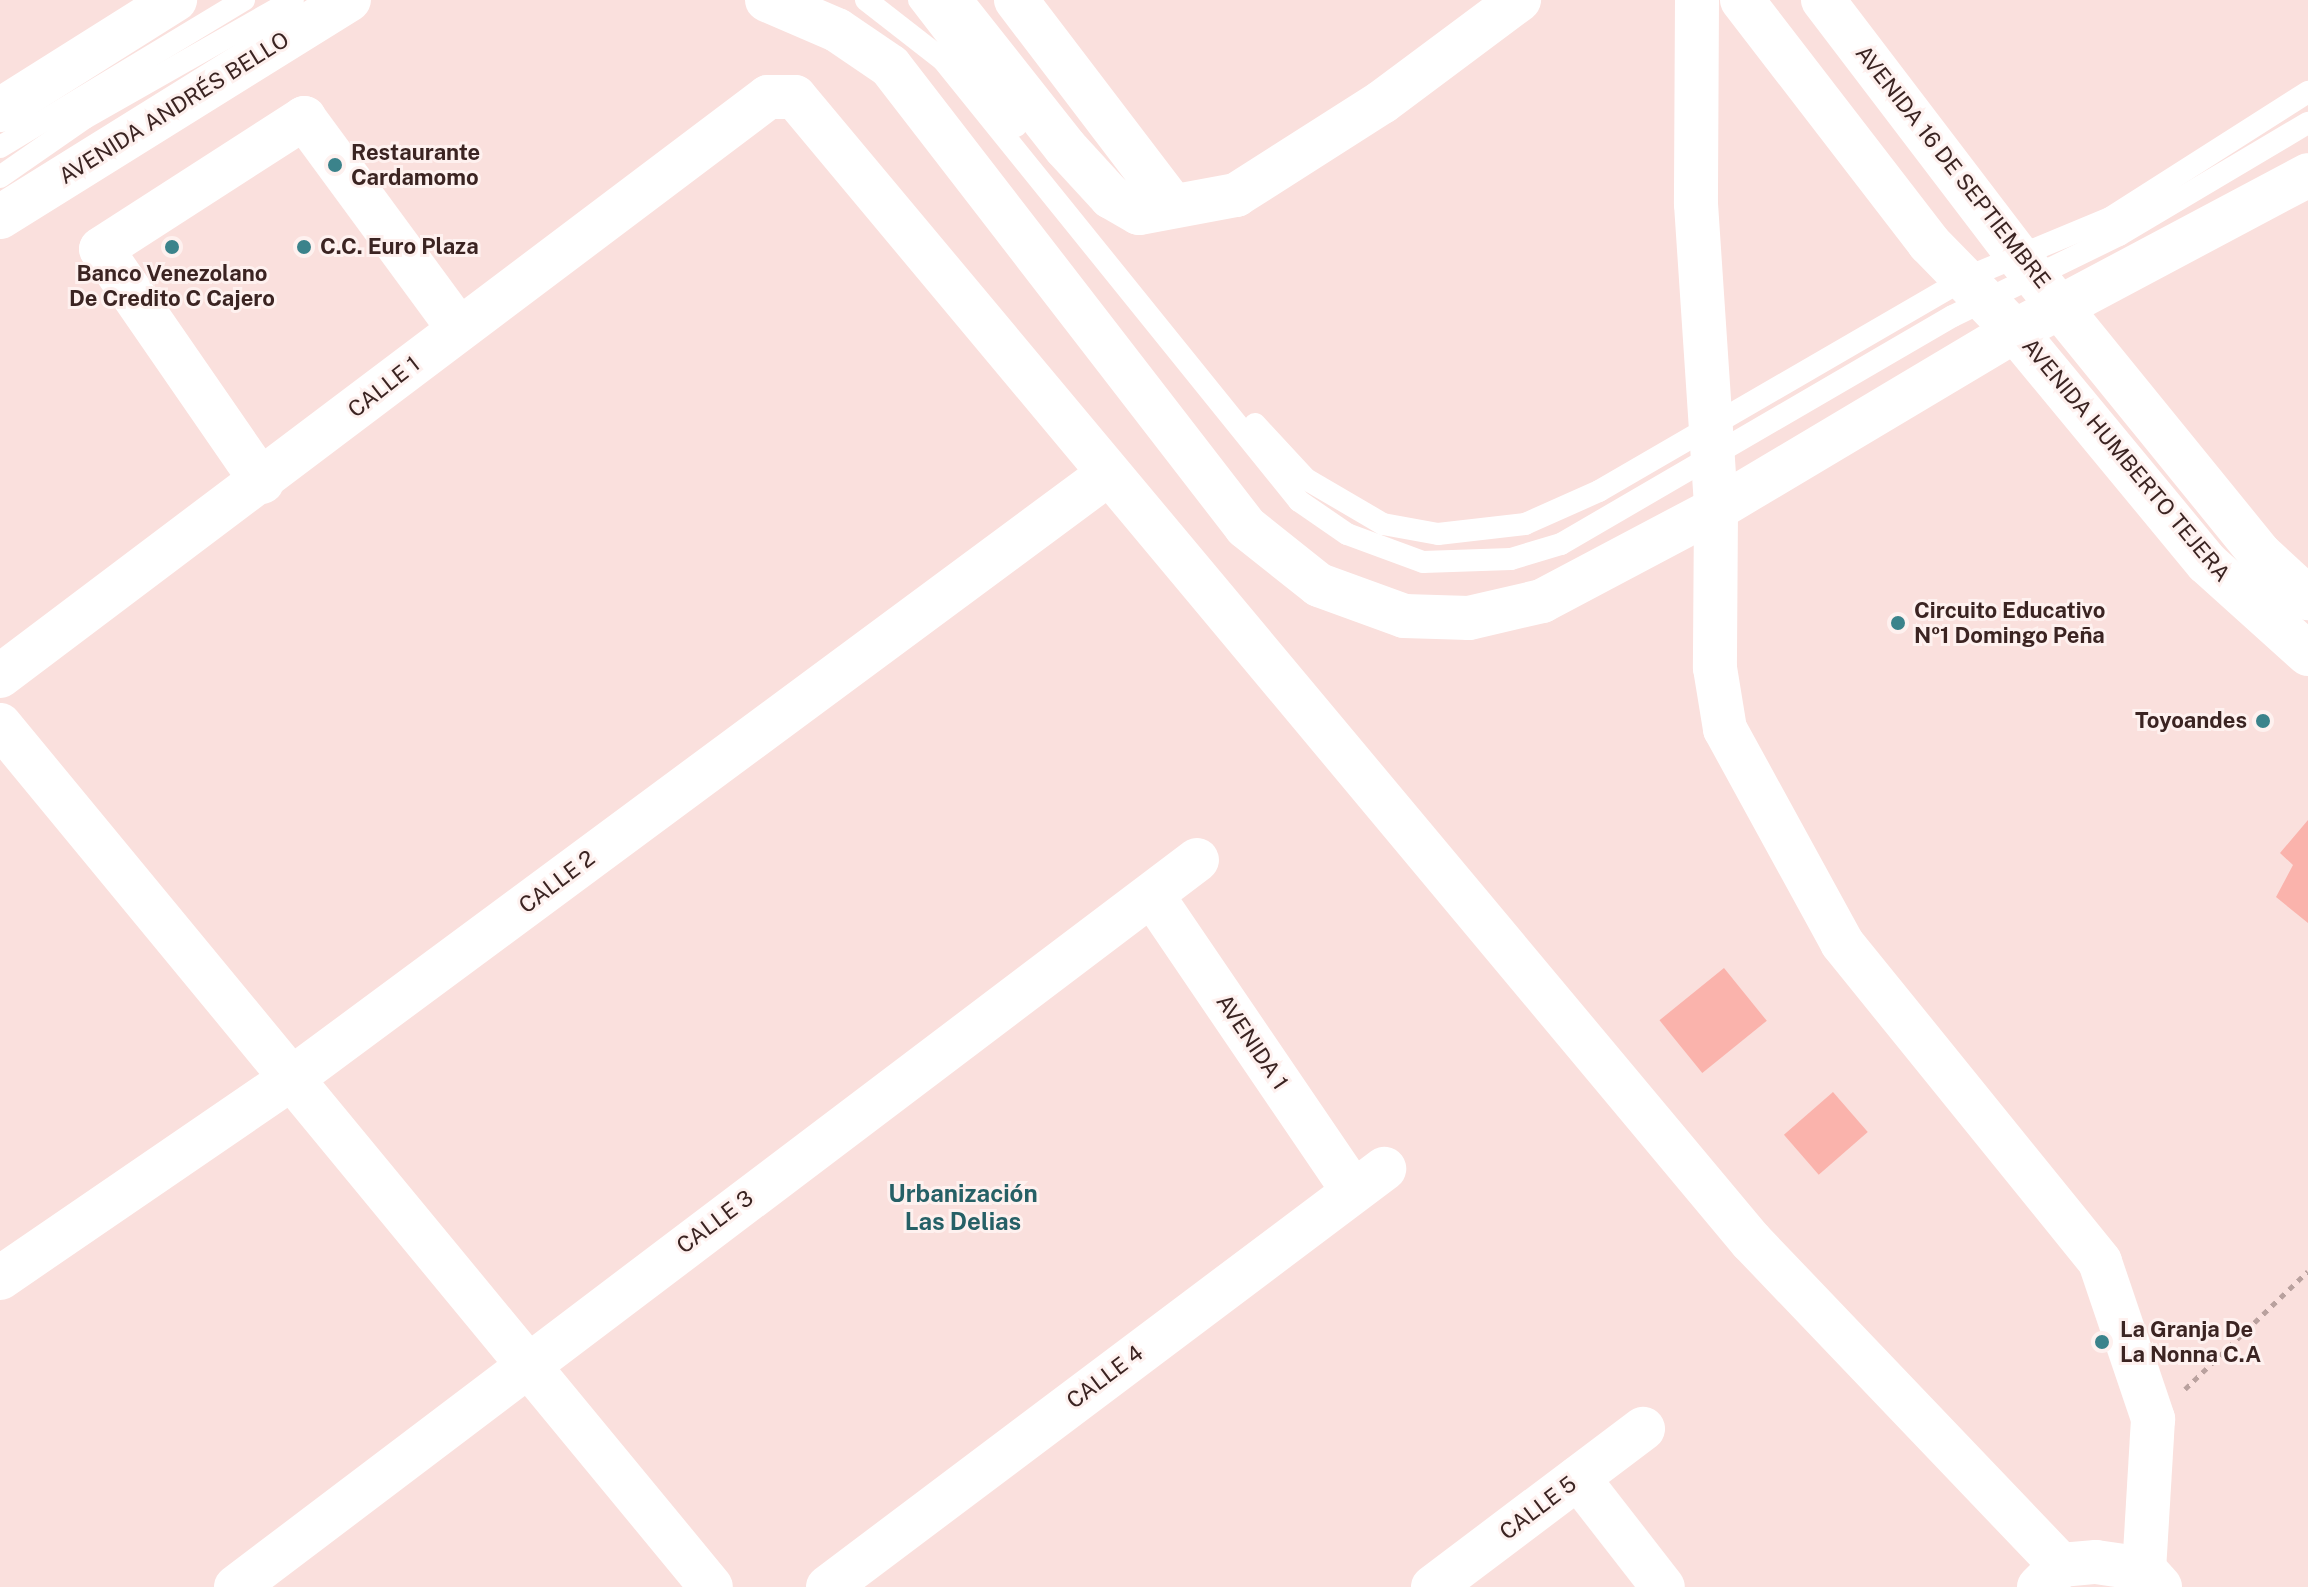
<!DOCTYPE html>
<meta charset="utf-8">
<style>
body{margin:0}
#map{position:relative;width:2308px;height:1587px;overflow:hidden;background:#fae0dd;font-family:"Public Sans",sans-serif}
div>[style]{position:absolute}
.building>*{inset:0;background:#fab3ac;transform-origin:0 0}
.path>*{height:5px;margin-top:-2.5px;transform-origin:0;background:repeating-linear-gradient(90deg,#b9a19e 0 6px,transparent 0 12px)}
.service>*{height:22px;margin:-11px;padding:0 11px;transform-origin:11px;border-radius:11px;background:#fff}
.minor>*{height:44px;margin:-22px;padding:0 22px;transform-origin:22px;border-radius:22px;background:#fff}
.tertiary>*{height:44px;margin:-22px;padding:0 22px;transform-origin:22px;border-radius:22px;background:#fff}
.dots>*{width:22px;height:22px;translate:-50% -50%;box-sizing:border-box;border:4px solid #fef1ef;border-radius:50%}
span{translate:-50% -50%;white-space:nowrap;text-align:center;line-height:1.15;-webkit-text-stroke:6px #fef1ef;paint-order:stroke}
.street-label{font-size:22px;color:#3b2422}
.poi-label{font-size:22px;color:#3b2422;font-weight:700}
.left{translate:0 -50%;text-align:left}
.right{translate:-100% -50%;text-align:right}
.neighbourhood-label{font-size:24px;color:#266066;font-weight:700}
</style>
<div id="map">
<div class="building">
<div style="clip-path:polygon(2308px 820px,2308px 923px,2276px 897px,2293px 865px,2280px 853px)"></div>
<div style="left:1724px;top:968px;width:68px;height:83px;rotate:51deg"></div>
<div style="left:1833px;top:1092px;width:53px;height:65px;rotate:49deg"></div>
</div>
<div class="path">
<div style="left:2185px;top:1389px;width:170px;rotate:-43.8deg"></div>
</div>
<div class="service">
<div style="left:866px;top:0;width:98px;rotate:37.9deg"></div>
<div style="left:943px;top:60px;width:567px;rotate:51.09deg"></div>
<div style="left:1299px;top:501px;width:58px;rotate:34.5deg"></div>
<div style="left:1347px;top:534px;width:81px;rotate:20.2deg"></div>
<div style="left:1423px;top:562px;width:88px;rotate:-2deg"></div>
<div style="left:1511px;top:559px;width:52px;rotate:-16.7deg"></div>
<div style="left:1561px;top:544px;width:453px;rotate:-30.2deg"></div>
<div style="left:1953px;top:316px;width:185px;rotate:-26deg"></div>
<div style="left:2119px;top:235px;width:220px;rotate:-30.7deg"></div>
<div style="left:919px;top:0;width:159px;rotate:52.4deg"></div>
<div style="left:0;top:147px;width:285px;rotate:-31.1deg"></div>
<div style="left:0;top:177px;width:103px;rotate:-34.8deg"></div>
<div style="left:85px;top:118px;width:239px;rotate:-29.6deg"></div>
<div style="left:1255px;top:424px;width:75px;rotate:47.2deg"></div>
<div style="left:1306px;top:479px;width:89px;rotate:30.3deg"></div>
<div style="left:1383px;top:524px;width:56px;rotate:10.3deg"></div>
<div style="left:1438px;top:534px;width:88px;rotate:-6.6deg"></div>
<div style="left:1525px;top:524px;width:81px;rotate:-24deg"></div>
<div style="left:1599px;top:491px;width:427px;rotate:-30.1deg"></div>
<div style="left:1968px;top:277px;width:154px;rotate:-22.6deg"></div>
<div style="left:2110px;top:218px;width:235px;rotate:-32.5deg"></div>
</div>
<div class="minor">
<div style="left:767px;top:0;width:76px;rotate:23.2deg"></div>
<div style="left:837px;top:30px;width:64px;rotate:34.2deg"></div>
<div style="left:890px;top:66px;width:582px;rotate:52.32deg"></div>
<div style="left:1246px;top:527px;width:93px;rotate:38.5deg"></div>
<div style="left:1319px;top:585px;width:90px;rotate:20deg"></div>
<div style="left:1404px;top:616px;width:65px;rotate:1.8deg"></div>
<div style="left:1469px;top:618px;width:75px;rotate:-13.1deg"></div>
<div style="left:1542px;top:601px;width:197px;rotate:-27.9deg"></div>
<div style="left:1716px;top:509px;width:348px;rotate:-30.8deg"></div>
<div style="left:2015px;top:331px;width:332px;rotate:-28deg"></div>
<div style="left:949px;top:0;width:187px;rotate:51.7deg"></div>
<div style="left:1065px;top:147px;width:68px;rotate:47.4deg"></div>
<div style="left:1111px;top:197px;width:32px;rotate:30deg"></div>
<div style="left:1139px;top:213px;width:99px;rotate:-10.5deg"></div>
<div style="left:1236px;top:195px;width:173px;rotate:-32.5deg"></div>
<div style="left:1382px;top:102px;width:171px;rotate:-36.7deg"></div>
<div style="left:1016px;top:0;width:254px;rotate:52.7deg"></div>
<div style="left:1697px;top:0;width:204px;rotate:90.3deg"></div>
<div style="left:1696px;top:204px;width:306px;rotate:86.2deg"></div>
<div style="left:1716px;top:509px;width:159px;rotate:90.4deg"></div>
<div style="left:1715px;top:668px;width:62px;rotate:80.7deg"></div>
<div style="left:1725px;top:729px;width:244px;rotate:61.3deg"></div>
<div style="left:1842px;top:943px;width:410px;rotate:51deg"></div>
<div style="left:2100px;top:1262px;width:166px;rotate:71.3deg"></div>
<div style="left:2153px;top:1419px;width:168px;rotate:93.4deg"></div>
<div style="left:262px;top:482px;width:283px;rotate:-124.6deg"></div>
<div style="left:101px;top:249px;width:242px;rotate:-32.8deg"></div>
<div style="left:304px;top:118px;width:262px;rotate:53.7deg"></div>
<div style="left:0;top:676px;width:962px;rotate:-37.01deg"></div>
<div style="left:768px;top:97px;width:27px"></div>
<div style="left:795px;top:97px;width:1491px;rotate:50.12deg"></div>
<div style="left:1751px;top:1241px;width:448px;rotate:46.3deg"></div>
<div style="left:0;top:725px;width:1117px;rotate:50.48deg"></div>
<div style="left:1152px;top:895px;width:356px;rotate:55.8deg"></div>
<div style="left:0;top:1278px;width:358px;rotate:-34.4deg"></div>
<div style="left:295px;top:1076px;width:1010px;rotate:-36.51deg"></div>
<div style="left:1578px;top:1478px;width:138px;rotate:52.1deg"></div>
<div style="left:236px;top:1587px;width:1205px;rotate:-37.11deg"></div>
<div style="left:828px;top:1587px;width:696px;rotate:-36.94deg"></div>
<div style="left:1433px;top:1587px;width:263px;rotate:-37deg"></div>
<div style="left:2039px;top:1587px;width:31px;rotate:-45deg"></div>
<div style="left:2061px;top:1565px;width:35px;rotate:-5deg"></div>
<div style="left:2096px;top:1562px;width:49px;rotate:8.3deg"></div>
<div style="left:2144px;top:1569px;width:24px;rotate:48deg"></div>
</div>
<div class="tertiary">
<div style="left:1742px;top:0;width:307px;rotate:52.4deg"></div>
<div style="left:1929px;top:243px;width:123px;rotate:45.7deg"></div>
<div style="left:2015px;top:331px;width:301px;rotate:50.4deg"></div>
<div style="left:2207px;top:563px;width:136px;rotate:42deg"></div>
<div style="left:1823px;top:0;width:328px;rotate:52.7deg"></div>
<div style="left:2022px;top:261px;width:376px;rotate:50.9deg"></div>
<div style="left:2259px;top:553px;width:67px;rotate:42.6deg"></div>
<div style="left:0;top:110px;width:207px;rotate:-32.2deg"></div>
<div style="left:0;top:217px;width:411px;rotate:-31.9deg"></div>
</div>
<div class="dots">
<div style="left:335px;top:165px;background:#3b838b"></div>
<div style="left:172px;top:247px;background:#3b838b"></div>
<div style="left:304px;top:247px;background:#3b838b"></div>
<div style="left:1898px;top:623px;background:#3b838b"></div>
<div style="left:2263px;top:721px;background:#3b838b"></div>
<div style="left:2102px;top:1342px;background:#3b838b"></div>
</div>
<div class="street-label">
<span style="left:174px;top:108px;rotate:-32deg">AVENIDA ANDRÉS BELLO</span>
<span style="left:1953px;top:167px;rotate:52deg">AVENIDA 16 DE SEPTIEMBRE</span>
<span style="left:384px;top:387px;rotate:-38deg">CALLE 1</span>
<span style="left:2126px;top:460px;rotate:50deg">AVENIDA HUMBERTO TEJERA</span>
<span style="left:557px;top:882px;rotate:-37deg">CALLE 2</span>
<span style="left:1252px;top:1042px;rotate:56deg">AVENIDA 1</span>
<span style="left:715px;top:1222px;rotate:-37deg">CALLE 3</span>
<span style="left:1105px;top:1377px;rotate:-37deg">CALLE 4</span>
<span style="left:1538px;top:1508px;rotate:-37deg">CALLE 5</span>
</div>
<div class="poi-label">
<span class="left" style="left:351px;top:165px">Restaurante<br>Cardamomo</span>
<span class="left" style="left:320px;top:247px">C.C. Euro Plaza</span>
<span style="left:172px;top:286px">Banco Venezolano<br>De Credito C Cajero</span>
<span class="left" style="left:1914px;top:623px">Circuito Educativo<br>Nº1 Domingo Peña</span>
<span class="right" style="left:2247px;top:721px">Toyoandes</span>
<span class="left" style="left:2120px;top:1342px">La Granja De<br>La Nonna C.A</span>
</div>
<div class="neighbourhood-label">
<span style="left:963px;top:1208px">Urbanización<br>Las Delias</span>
</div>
</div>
